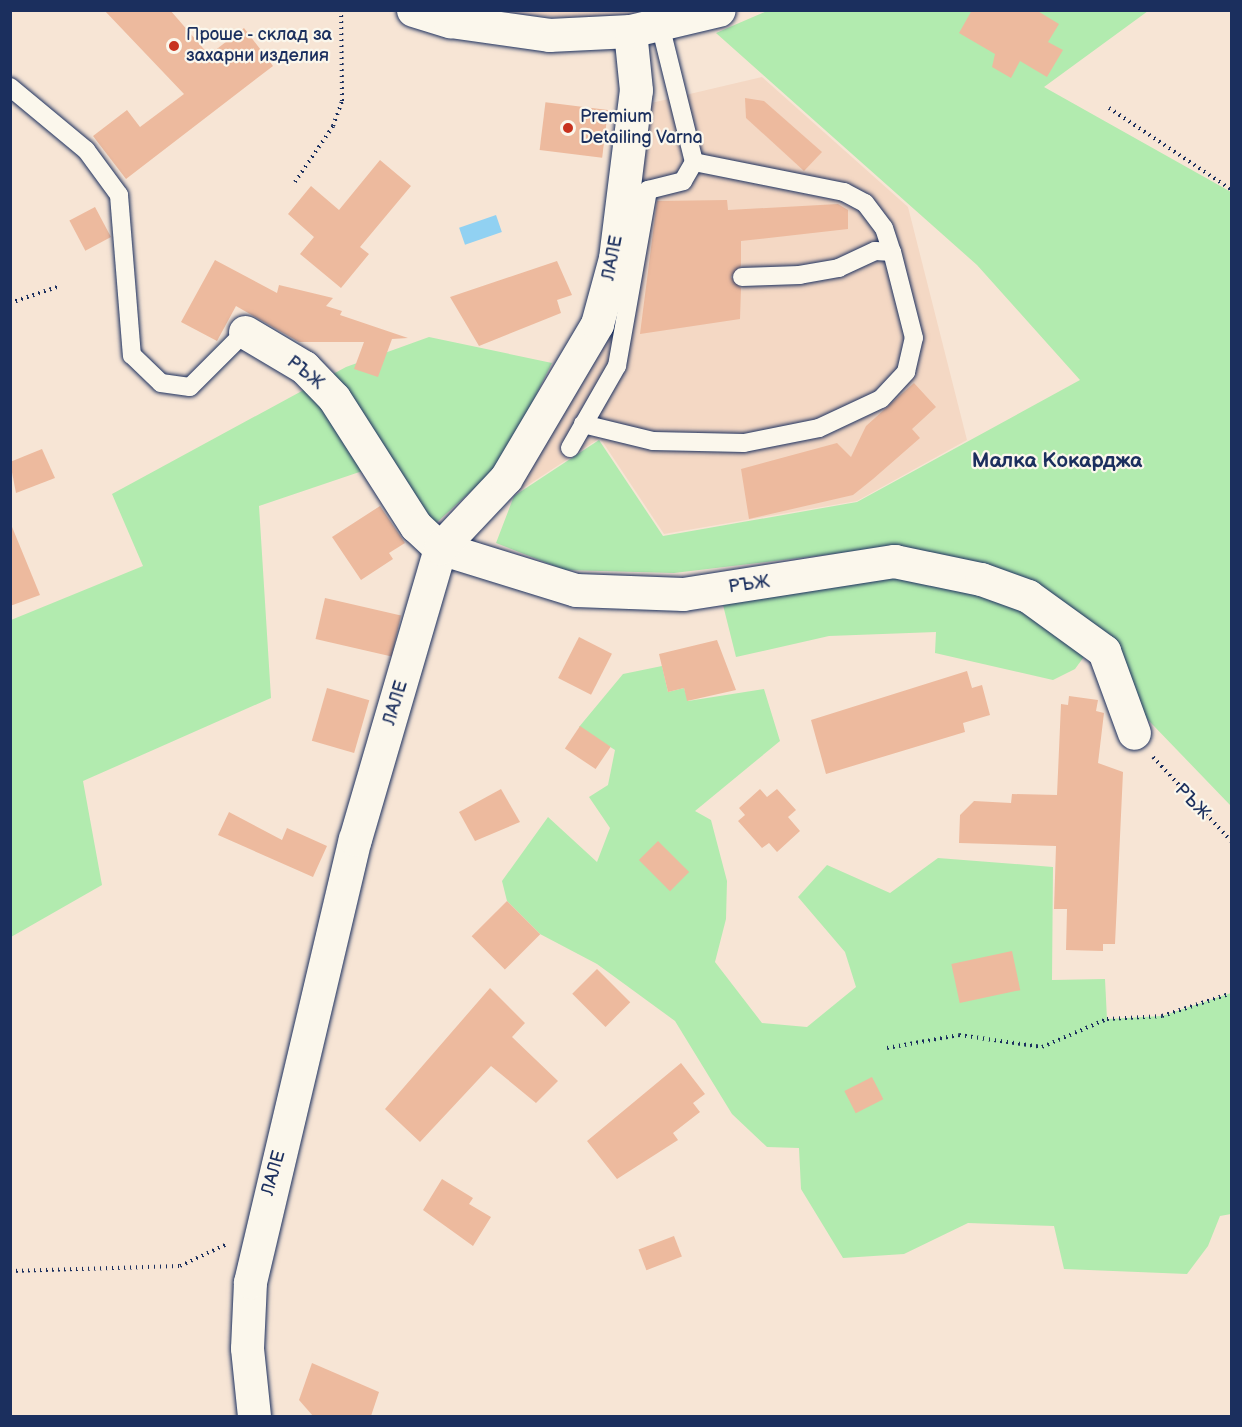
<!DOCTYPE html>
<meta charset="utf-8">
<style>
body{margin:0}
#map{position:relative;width:1242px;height:1427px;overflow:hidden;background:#f7e5d5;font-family:"Balsamiq Sans",sans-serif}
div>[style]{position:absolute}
.built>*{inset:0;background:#f4d8c4}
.green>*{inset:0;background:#b2ebaf}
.water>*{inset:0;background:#91d1f2;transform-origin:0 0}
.building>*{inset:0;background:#edba9e;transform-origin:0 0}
.path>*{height:4px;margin-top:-2px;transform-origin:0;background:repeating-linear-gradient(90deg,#1b2f5e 0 1.5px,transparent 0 6px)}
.roads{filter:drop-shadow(0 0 2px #1b2f5e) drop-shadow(0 0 2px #1b2f5e)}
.service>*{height:18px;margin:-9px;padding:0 9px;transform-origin:9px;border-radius:9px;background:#fbf7ec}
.minor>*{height:33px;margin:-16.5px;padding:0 16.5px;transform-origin:16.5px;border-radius:16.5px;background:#fbf7ec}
.tertiary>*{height:33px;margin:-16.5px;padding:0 16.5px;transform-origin:16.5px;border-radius:16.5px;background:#fbf7ec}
.dots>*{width:16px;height:16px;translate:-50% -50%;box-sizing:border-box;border:3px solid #fbf7ec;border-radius:50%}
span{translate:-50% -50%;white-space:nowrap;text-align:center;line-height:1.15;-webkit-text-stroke:4.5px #fbf7ec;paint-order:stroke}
.poi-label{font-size:18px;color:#1b2f5e}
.left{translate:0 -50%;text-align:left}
.street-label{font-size:18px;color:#1b2f5e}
.quarter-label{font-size:21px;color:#1b2f5e;font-weight:700}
.frame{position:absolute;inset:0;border:12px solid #1b2f5e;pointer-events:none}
</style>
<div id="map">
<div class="built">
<div style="clip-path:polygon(477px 11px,648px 11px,600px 20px)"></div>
<div style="clip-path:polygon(762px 77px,908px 207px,967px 440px,857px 501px,664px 534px,600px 438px,516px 493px,621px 316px,647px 104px)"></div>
</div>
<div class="green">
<div style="clip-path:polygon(767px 11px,1148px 11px,1044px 87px,1231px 192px,1231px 806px,1126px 697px,1117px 642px,1037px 584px,891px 547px,674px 573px,565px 570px,496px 543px,514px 496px,599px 440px,663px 536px,857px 502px,1080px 380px,977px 265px,716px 33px)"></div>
<div style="clip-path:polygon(429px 337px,552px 363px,502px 463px,435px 524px,392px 461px,259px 506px,271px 698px,83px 781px,102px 885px,11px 937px,11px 620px,143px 566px,112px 494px,346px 367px)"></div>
<div style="clip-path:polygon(820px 575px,981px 579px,1094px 643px,1075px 669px,1053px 680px,935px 653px,936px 632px,829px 636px,736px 657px,719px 589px)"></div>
<div style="clip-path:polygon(662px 666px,668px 692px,684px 688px,688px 701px,764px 689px,780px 741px,695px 811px,711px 820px,727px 881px,726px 919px,715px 962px,762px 1023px,807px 1027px,856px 987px,845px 952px,798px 897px,827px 865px,890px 893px,938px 858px,1053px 867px,1052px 980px,1105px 979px,1107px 1019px,1162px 1016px,1231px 993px,1231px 1214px,1220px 1216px,1208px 1246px,1187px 1274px,1064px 1269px,1054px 1226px,968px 1223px,904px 1254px,843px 1258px,801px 1189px,799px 1148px,767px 1147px,732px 1114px,675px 1021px,597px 964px,540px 934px,507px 901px,502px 881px,548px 817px,597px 862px,610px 828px,589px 797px,608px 785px,615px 750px,579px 727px,623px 674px)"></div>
</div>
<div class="water">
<div style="left:496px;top:215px;width:18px;height:39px;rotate:71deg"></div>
</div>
<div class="building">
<div style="clip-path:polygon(104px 10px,170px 10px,209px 55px,244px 28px,273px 66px,126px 179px,93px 136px,127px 110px,140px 127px,184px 94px)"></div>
<div style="clip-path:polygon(972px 10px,1036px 10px,1059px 24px,1048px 42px,1063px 50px,1047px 77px,1020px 61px,1011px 78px,992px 67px,995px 54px,959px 33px)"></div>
<div style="clip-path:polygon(745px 98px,764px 101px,822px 152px,804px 171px,746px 118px)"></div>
<div style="left:608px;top:110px;width:48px;height:63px;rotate:97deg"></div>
<div style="clip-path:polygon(380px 160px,411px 186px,360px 247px,369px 254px,341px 288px,300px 254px,314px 237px,288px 214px,311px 186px,339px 210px)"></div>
<div style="clip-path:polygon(727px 200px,728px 210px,838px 204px,848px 210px,848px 229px,741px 241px,741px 266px,731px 277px,741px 288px,740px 319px,640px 334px,657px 201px)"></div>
<div style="left:95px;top:207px;width:34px;height:29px;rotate:62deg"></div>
<div style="clip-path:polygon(215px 260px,277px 293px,279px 285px,333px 298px,326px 306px,342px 311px,340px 315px,408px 338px,392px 339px,378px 377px,354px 369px,364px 342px,299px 342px,236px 306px,217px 341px,181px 322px)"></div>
<div style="clip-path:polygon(557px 261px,572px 295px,557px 300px,561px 313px,479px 346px,450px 297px)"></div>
<div style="clip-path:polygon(914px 383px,936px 407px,912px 429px,920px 438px,873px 479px,853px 495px,749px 519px,741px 469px,837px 443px,851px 457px,866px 426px)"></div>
<div style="clip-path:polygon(42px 449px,55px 478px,16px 493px,10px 462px)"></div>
<div style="clip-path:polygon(380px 506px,405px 543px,389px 553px,393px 559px,361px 580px,332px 537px)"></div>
<div style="clip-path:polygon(10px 522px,40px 595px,10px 606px)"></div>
<div style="left:325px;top:598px;width:78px;height:42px;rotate:13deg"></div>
<div style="left:579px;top:637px;width:37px;height:46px;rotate:27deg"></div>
<div style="clip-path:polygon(717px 640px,736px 690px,687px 701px,684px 688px,668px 692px,659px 654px)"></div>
<div style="clip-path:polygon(967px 671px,972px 688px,982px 685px,990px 715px,963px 723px,965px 732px,826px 774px,811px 720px)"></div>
<div style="left:327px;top:688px;width:44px;height:55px;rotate:16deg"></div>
<div style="clip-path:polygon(1069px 696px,1098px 700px,1096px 711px,1104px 713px,1098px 763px,1123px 772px,1115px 944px,1103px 944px,1103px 951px,1066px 950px,1067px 909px,1054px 909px,1056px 846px,959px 843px,960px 815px,974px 801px,1011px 803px,1012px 794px,1057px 795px,1061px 704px,1068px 705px)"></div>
<div style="left:580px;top:726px;width:37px;height:27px;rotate:34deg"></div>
<div style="clip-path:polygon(501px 789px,520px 822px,475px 841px,459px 812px)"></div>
<div style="clip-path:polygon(760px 789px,767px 797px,777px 789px,796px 810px,788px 817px,800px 831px,777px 852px,769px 843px,762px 848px,738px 821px,745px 815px,739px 808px)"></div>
<div style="clip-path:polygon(229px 812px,282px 840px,287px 828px,327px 846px,313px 877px,218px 835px)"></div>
<div style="left:658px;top:841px;width:44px;height:27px;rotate:45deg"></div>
<div style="left:507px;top:901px;width:47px;height:50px;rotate:45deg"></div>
<div style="left:1012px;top:951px;width:40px;height:62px;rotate:78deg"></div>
<div style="left:597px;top:969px;width:47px;height:35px;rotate:45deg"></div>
<div style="clip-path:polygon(490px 988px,525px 1023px,512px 1037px,558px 1081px,536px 1103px,491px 1066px,420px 1142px,385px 1109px)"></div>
<div style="clip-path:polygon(681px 1063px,705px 1094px,693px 1103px,700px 1112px,673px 1133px,678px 1140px,617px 1179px,587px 1141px)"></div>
<div style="left:872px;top:1077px;width:25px;height:31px;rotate:63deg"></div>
<div style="clip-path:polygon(442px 1179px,473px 1198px,469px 1204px,491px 1217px,473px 1246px,423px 1210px)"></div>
<div style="left:674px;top:1236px;width:22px;height:38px;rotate:69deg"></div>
<div style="clip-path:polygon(312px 1363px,379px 1392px,371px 1416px,313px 1416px,299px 1400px)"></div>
</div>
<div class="path">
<div style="left:1109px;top:108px;width:148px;rotate:33.7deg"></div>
<div style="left:295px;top:182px;width:68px;rotate:-55.8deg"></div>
<div style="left:333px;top:126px;width:27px;rotate:-70deg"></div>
<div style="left:342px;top:101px;width:91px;rotate:-90.6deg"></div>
<div style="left:10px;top:303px;width:50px;rotate:-18.8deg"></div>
<div style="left:1153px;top:757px;width:116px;rotate:47.1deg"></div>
<div style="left:887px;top:1048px;width:73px;rotate:-10.2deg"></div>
<div style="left:959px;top:1035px;width:84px;rotate:8.2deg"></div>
<div style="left:1042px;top:1047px;width:71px;rotate:-23.3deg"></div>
<div style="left:1107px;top:1019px;width:55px;rotate:-3.1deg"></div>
<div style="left:1162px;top:1016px;width:74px;rotate:-18.2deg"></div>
<div style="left:10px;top:1271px;width:170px;rotate:-1.7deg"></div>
<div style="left:180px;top:1266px;width:52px;rotate:-25.1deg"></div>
</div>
<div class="roads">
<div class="service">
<div style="left:10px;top:87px;width:99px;rotate:39.7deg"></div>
<div style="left:86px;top:150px;width:56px;rotate:53.7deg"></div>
<div style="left:119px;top:195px;width:161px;rotate:85.4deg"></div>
<div style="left:132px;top:355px;width:40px;rotate:44deg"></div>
<div style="left:161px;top:383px;width:29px;rotate:8deg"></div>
<div style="left:190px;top:387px;width:78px;rotate:-45deg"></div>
<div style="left:694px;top:162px;width:153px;rotate:11.3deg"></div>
<div style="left:844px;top:192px;width:24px;rotate:28deg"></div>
<div style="left:865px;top:203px;width:31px;rotate:53deg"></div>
<div style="left:884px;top:228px;width:25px;rotate:72deg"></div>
<div style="left:583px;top:424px;width:72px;rotate:13.7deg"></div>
<div style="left:653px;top:441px;width:91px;rotate:1.3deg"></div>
<div style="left:744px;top:443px;width:76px;rotate:-11.3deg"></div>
<div style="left:819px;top:428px;width:68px;rotate:-25.1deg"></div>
<div style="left:881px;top:399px;width:37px;rotate:-47deg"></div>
<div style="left:906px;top:372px;width:35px;rotate:-77deg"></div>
<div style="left:914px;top:338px;width:89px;rotate:-104.3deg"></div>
<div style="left:892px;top:252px;width:17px;rotate:-177deg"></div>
<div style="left:875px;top:251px;width:40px;rotate:155deg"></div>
<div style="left:839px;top:268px;width:40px;rotate:170deg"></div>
<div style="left:800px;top:275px;width:58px;rotate:178deg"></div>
<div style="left:570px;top:448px;width:95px;rotate:-60.2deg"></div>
<div style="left:617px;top:366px;width:179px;rotate:-80deg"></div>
<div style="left:648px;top:190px;width:36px;rotate:-14deg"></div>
<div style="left:683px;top:181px;width:22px;rotate:-60deg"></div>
<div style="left:694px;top:162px;width:141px;rotate:-103.9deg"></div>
</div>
<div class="minor">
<div style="left:245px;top:332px;width:69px;rotate:30.7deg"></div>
<div style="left:304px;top:367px;width:43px;rotate:45.9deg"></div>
<div style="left:334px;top:398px;width:152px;rotate:57.4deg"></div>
<div style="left:416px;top:526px;width:33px;rotate:43deg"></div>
<div style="left:440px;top:548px;width:142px;rotate:17.2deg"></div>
<div style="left:576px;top:590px;width:107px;rotate:2.1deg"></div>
<div style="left:683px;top:594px;width:214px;rotate:-8.9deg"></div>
<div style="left:894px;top:561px;width:89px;rotate:11.7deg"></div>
<div style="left:981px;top:579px;width:50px;rotate:19.9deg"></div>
<div style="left:1028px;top:596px;width:94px;rotate:35.9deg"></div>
<div style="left:1104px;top:651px;width:87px;rotate:69.9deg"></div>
<div style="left:254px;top:1416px;width:68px;rotate:-95.9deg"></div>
<div style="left:247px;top:1348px;width:66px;rotate:-87.4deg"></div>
<div style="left:250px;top:1282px;width:455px;rotate:-76.7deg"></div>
<div style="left:355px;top:839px;width:303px;rotate:-73.7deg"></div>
<div style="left:440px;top:548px;width:96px;rotate:-46.7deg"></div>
<div style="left:506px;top:478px;width:179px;rotate:-59.4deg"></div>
<div style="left:597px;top:324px;width:68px;rotate:-74.7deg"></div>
<div style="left:615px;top:258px;width:169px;rotate:-82.9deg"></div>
<div style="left:636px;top:90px;width:59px;rotate:-95.8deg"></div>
</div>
<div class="tertiary">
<div style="left:413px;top:10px;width:39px;rotate:17deg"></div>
<div style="left:450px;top:21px;width:100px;rotate:8deg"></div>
<div style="left:549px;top:35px;width:81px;rotate:-2.8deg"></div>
<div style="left:630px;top:31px;width:91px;rotate:-13.3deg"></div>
</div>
</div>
<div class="dots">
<div style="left:174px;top:46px;background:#c8321e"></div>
<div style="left:568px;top:128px;background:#c8321e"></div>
</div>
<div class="poi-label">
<span class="left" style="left:186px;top:46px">Проше - склад за<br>захарни изделия</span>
<span class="left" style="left:580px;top:128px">Premium<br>Detailing Varna</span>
</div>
<div class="street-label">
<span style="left:613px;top:258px;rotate:-79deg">ЛАЛЕ</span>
<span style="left:305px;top:373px;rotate:39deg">РЪЖ</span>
<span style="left:749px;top:585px;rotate:-8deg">РЪЖ</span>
<span style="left:396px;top:703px;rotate:-73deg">ЛАЛЕ</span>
<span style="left:1192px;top:802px;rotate:46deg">РЪЖ</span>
<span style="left:274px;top:1173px;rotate:-74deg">ЛАЛЕ</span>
</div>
<div class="quarter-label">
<span style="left:1057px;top:461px">Малка Кокарджа</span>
</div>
<div class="frame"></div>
</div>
